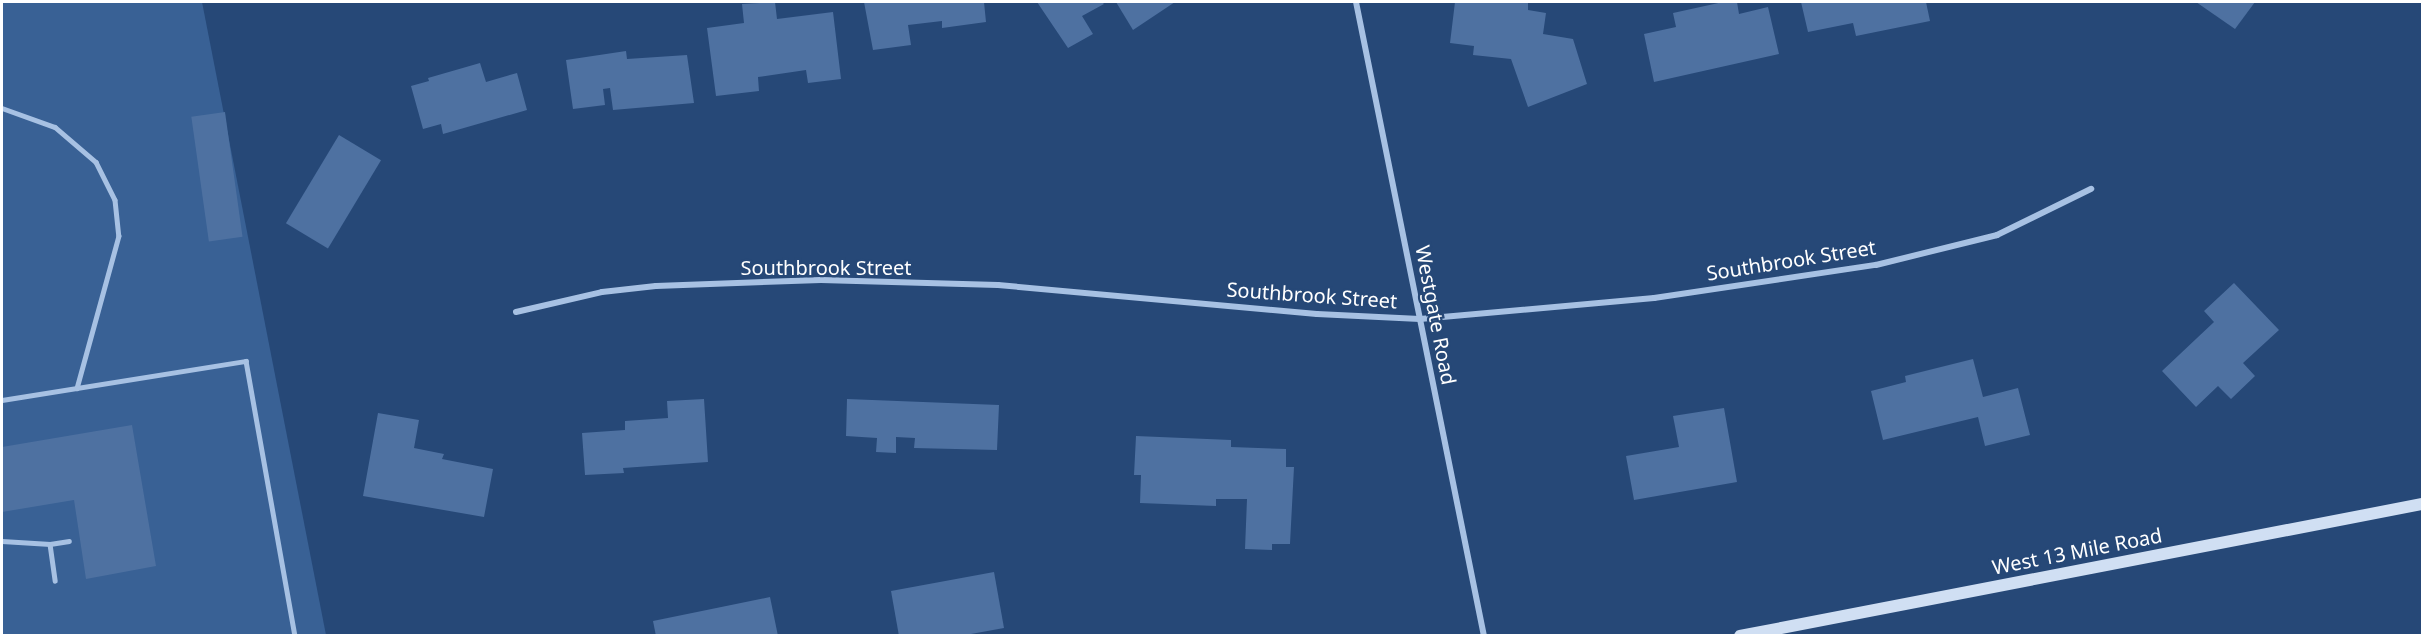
<!DOCTYPE html>
<style>
body{margin:0}
#map{position:relative;width:2424px;height:637px;overflow:hidden;background:#264877;font-family:"Noto Sans",sans-serif}
div>[style]{position:absolute}
.green>*{inset:0;background:#396195}
.building>*{inset:0;background:#4e71a1;transform-origin:0 0}
.lane>*{height:4.5px;margin:-2.25px;padding:0 2.25px;transform-origin:2.25px;border-radius:2.25px;background:#a7c1e3}
.street>*{height:6px;margin:-3px;padding:0 3px;transform-origin:3px;border-radius:3px;background:#a7c1e3}
.secondary>*{height:12px;margin:-6px;padding:0 6px;transform-origin:6px;border-radius:6px;background:#d0dff3}
span{translate:-50% -50%;white-space:nowrap;text-align:center;line-height:1.15;-webkit-text-stroke:4.5px #264877;paint-order:stroke}
.street-label{font-size:20px;color:#fff}
.frame{position:absolute;inset:0;border:3px solid #fff;pointer-events:none}
</style>
<div id="map">
<div class="green">
<div style="clip-path:polygon(2px 2px,202px 2px,326px 635px,2px 635px)"></div>
</div>
<div class="building">
<div style="clip-path:polygon(775px 2px,777px 19px,833px 12px,841px 79px,808px 83px,806px 70px,758px 77px,759px 91px,716px 96px,707px 28px,744px 23px,742px 4px)"></div>
<div style="clip-path:polygon(864px 2px,984px 2px,986px 22px,942px 28px,942px 21px,908px 25px,911px 45px,873px 50px)"></div>
<div style="clip-path:polygon(1037px 2px,1102px 2px,1104px 4px,1082px 16px,1093px 34px,1068px 48px)"></div>
<div style="clip-path:polygon(1116px 2px,1175px 2px,1133px 30px)"></div>
<div style="clip-path:polygon(1455px 2px,1528px 2px,1528px 10px,1546px 13px,1543px 34px,1573px 39px,1587px 84px,1528px 107px,1511px 59px,1473px 55px,1474px 46px,1450px 43px)"></div>
<div style="clip-path:polygon(1723px 2px,1737px 2px,1739px 14px,1768px 7px,1779px 54px,1654px 82px,1644px 34px,1676px 27px,1673px 13px)"></div>
<div style="clip-path:polygon(1801px 2px,1926px 2px,1930px 21px,1856px 36px,1853px 23px,1808px 32px)"></div>
<div style="clip-path:polygon(2196px 2px,2255px 2px,2235px 29px)"></div>
<div style="clip-path:polygon(626px 51px,627px 59px,687px 55px,694px 103px,613px 110px,610px 88px,603px 89px,605px 105px,573px 109px,566px 60px)"></div>
<div style="clip-path:polygon(480px 63px,486px 82px,517px 73px,527px 110px,443px 134px,441px 124px,423px 129px,411px 86px,429px 81px,428px 78px)"></div>
<div style="left:225px;top:112px;width:126px;height:34px;rotate:82deg"></div>
<div style="left:339px;top:135px;width:49px;height:103px;rotate:31deg"></div>
<div style="clip-path:polygon(2234px 283px,2279px 330px,2243px 363px,2255px 376px,2231px 399px,2218px 386px,2196px 407px,2162px 371px,2214px 322px,2204px 311px)"></div>
<div style="clip-path:polygon(1973px 359px,1983px 397px,2018px 388px,2030px 435px,1985px 446px,1978px 417px,1883px 440px,1871px 391px,1906px 382px,1905px 376px)"></div>
<div style="clip-path:polygon(704px 399px,708px 462px,623px 468px,624px 473px,585px 475px,582px 433px,625px 430px,625px 421px,668px 418px,667px 401px)"></div>
<div style="clip-path:polygon(847px 399px,999px 405px,997px 450px,914px 448px,915px 438px,896px 437px,896px 453px,876px 452px,877px 438px,846px 436px)"></div>
<div style="clip-path:polygon(1724px 408px,1737px 482px,1634px 500px,1626px 456px,1679px 447px,1673px 416px)"></div>
<div style="clip-path:polygon(378px 413px,419px 420px,414px 448px,444px 454px,442px 459px,493px 469px,484px 517px,363px 496px)"></div>
<div style="clip-path:polygon(132px 425px,156px 566px,86px 579px,74px 500px,2px 512px,2px 447px)"></div>
<div style="clip-path:polygon(1136px 436px,1231px 440px,1231px 447px,1286px 449px,1286px 467px,1294px 467px,1290px 544px,1272px 544px,1272px 550px,1245px 549px,1247px 499px,1216px 499px,1216px 506px,1140px 503px,1141px 475px,1134px 475px)"></div>
<div style="clip-path:polygon(994px 572px,1004px 628px,960px 636px,899px 636px,891px 591px)"></div>
<div style="clip-path:polygon(770px 597px,778px 636px,656px 636px,653px 621px)"></div>
</div>
<div class="lane">
<div style="left:2px;top:108px;width:56px;rotate:19.7deg"></div>
<div style="left:55px;top:127px;width:54px;rotate:40.5deg"></div>
<div style="left:96px;top:162px;width:42px;rotate:63.4deg"></div>
<div style="left:115px;top:200px;width:36px;rotate:84deg"></div>
<div style="left:119px;top:236px;width:158px;rotate:105.4deg"></div>
<div style="left:2px;top:400px;width:247px;rotate:-9.1deg"></div>
<div style="left:246px;top:361px;width:279px;rotate:79.9deg"></div>
<div style="left:2px;top:541px;width:48px;rotate:3.6deg"></div>
<div style="left:50px;top:544px;width:19px;rotate:-9deg"></div>
<div style="left:50px;top:544px;width:37px;rotate:82deg"></div>
</div>
<div class="street">
<div style="left:1356px;top:2px;width:647px;rotate:78.59deg"></div>
<div style="left:516px;top:312px;width:88px;rotate:-13.1deg"></div>
<div style="left:602px;top:292px;width:54px;rotate:-6.3deg"></div>
<div style="left:656px;top:286px;width:165px;rotate:-2.1deg"></div>
<div style="left:821px;top:280px;width:177px;rotate:1.6deg"></div>
<div style="left:998px;top:285px;width:320px;rotate:5.2deg"></div>
<div style="left:1317px;top:314px;width:103px;rotate:2.8deg"></div>
<div style="left:1420px;top:319px;width:235px;rotate:-5.1deg"></div>
<div style="left:1654px;top:298px;width:224px;rotate:-8.5deg"></div>
<div style="left:1876px;top:265px;width:125px;rotate:-13.9deg"></div>
<div style="left:1997px;top:235px;width:105px;rotate:-26.1deg"></div>
</div>
<div class="secondary">
<div style="left:1740px;top:636px;width:695px;rotate:-10.95deg"></div>
</div>
<div class="street-label">
<span style="left:1791px;top:260px;rotate:-9deg">Southbrook Street</span>
<span style="left:826px;top:267px">Southbrook Street</span>
<span style="left:1312px;top:295px;rotate:4deg">Southbrook Street</span>
<span style="left:1436px;top:315px;rotate:79deg">Westgate Road</span>
<span style="left:2077px;top:551px;rotate:-11deg">West 13 Mile Road</span>
</div>
<div class="frame"></div>
</div>
